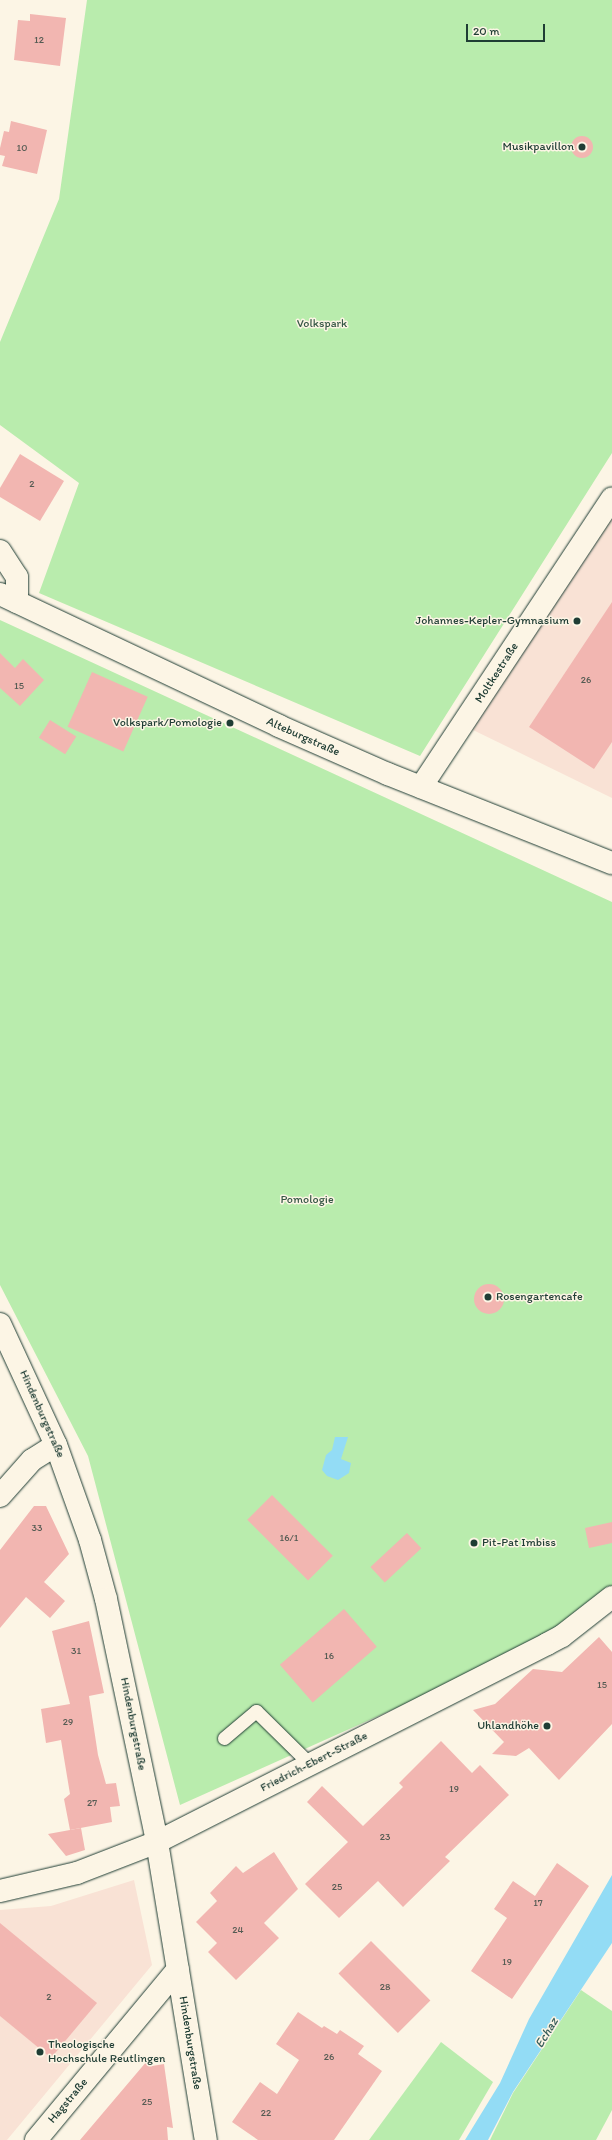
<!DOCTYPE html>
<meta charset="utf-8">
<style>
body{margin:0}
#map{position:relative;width:612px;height:2140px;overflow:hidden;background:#fcf5e5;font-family:Itim,sans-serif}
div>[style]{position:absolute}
.built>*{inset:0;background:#f9e2d5}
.green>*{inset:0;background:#b9ecad}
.water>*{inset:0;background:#93dcf5}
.building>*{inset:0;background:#f2b6b1;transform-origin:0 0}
.round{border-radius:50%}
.roads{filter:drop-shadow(0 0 1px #1f3d34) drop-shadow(0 0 1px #1f3d34)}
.lane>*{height:13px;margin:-6.5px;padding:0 6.5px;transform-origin:6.5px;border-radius:6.5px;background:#fcf5e5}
.street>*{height:22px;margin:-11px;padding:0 11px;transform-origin:11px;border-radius:11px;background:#fcf5e5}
.secondary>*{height:22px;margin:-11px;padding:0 11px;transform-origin:11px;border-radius:11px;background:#fcf5e5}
.dots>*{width:11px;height:11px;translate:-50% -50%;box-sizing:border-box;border:2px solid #fcf5e5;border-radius:50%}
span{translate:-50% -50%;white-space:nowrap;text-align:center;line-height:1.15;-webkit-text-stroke:3px #fcf5e5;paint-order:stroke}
.number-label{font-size:10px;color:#545b53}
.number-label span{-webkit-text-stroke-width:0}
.poi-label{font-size:12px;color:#1f3d34}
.right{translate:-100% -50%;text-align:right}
.left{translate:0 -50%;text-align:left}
.park-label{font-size:12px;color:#365746}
.street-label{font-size:12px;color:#1f3d34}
.water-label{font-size:13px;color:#365d5b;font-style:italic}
.scale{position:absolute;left:466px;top:24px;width:79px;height:18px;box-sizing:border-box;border:2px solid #1f3d34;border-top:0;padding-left:5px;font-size:12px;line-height:14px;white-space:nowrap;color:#1f3d34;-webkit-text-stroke:3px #fcf5e5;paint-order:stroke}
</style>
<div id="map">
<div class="built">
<div style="clip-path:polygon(612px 514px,612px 798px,471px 729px)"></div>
<div style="clip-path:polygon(134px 1880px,152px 1965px,7px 2140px,0 2140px,0 1910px,51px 1906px)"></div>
</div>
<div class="green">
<div style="clip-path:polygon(87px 0,612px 0,612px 453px,420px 756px,39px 593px,79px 483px,0 425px,0 342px,59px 199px)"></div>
<div style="clip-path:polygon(0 620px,612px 902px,612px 1595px,561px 1634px,180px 1805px,88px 1456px,0 1285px)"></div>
<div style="clip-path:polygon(581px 1990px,612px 2011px,612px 2110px,596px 2140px,490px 2140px,513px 2093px)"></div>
<div style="clip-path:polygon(441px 2042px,493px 2082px,459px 2140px,369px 2140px)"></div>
</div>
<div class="water">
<div style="clip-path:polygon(335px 1437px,348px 1437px,341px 1459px,351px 1463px,349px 1473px,338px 1480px,327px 1476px,322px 1470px,326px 1455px,332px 1450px)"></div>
<div style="clip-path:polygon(612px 1875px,612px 1943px,513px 2092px,488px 2140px,465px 2140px,500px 2083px,529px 2019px)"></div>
</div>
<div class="building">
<div style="clip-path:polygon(30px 14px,66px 18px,60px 66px,14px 60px,18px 20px,30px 21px)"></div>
<div style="clip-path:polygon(11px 121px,47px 130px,37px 174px,2px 166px,5px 156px,0 155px,0 148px,4px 131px,9px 132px)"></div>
<div class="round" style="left:571px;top:136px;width:22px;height:22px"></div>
<div style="clip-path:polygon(20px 454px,64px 481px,40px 521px,0 497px,0 488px)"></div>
<div style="clip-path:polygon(612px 602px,612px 742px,594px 769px,529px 727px)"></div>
<div style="clip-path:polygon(0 653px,15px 668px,23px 659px,44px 680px,20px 706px,0 688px)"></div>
<div style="left:92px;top:672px;width:61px;height:60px;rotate:24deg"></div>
<div style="left:50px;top:720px;width:31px;height:21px;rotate:32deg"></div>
<div class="round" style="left:474px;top:1284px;width:30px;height:30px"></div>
<div style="left:272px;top:1495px;width:86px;height:35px;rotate:45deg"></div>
<div style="clip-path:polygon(34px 1506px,46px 1506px,69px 1554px,44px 1582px,65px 1601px,50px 1618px,26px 1597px,0 1628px,0 1550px)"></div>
<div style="clip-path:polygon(612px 1522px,612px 1543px,589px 1548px,585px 1528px)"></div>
<div style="left:407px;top:1533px;width:21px;height:50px;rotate:47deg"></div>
<div style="left:344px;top:1609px;width:50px;height:85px;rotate:49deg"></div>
<div style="clip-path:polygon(89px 1621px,104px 1693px,89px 1696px,98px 1755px,106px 1784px,116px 1783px,120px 1806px,110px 1807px,112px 1822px,70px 1830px,64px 1799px,70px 1794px,61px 1740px,46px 1743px,41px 1709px,70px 1704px,52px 1631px)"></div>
<div style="clip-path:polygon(599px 1637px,612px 1652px,612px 1724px,559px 1780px,529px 1748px,516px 1756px,492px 1754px,504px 1742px,473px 1710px,495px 1704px,533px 1669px,562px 1672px)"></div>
<div style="clip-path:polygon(441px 1741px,472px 1773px,480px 1765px,509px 1795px,445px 1857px,450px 1861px,403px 1907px,378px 1881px,339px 1918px,305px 1884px,348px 1842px,307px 1802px,322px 1786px,363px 1826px,403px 1787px,399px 1783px)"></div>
<div style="clip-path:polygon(81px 1828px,85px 1850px,66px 1856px,48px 1834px)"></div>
<div style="clip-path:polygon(274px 1852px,298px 1889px,264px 1923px,279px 1938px,236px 1980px,208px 1952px,217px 1943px,196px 1922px,217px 1901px,210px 1893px,236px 1866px,243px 1873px)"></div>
<div style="clip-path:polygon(557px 1863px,589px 1886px,512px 1999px,471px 1971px,507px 1918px,494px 1909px,513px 1881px,535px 1896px)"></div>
<div style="clip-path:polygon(0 1923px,97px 2003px,51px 2058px,0 2016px)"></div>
<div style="left:371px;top:1941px;width:84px;height:46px;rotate:45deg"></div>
<div style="clip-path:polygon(298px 2012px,322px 2028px,324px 2026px,337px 2034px,340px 2030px,364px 2046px,358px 2054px,382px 2071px,334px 2140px,258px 2140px,232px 2122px,260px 2082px,277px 2094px,299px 2060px,276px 2044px)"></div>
<div style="clip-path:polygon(147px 2061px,152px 2066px,164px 2064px,173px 2128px,167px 2127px,168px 2140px,80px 2140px)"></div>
</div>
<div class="roads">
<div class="lane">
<div style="left:224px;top:1738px;width:42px;rotate:-40.2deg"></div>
<div style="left:256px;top:1711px;width:76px;rotate:44.5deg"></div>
</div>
<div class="street">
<div style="left:0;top:551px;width:31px;rotate:57deg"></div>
<div style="left:17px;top:577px;width:25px;rotate:90deg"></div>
<div style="left:421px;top:787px;width:346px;rotate:-56.5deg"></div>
<div style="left:0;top:1324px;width:133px;rotate:65.2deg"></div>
<div style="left:56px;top:1445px;width:101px;rotate:70.3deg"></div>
<div style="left:90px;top:1540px;width:61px;rotate:74.8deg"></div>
<div style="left:106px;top:1599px;width:248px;rotate:78.1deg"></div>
<div style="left:157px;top:1842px;width:302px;rotate:80.7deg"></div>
<div style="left:0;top:1496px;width:48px;rotate:-48.4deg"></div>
<div style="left:32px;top:1460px;width:28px;rotate:-32deg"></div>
<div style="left:0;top:1891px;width:79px;rotate:-13.2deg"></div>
<div style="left:77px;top:1873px;width:86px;rotate:-21.2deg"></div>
<div style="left:157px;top:1842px;width:437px;rotate:-26.9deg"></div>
<div style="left:547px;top:1644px;width:17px;rotate:-28deg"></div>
<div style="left:562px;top:1636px;width:63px;rotate:-38deg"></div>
<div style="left:36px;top:2140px;width:222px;rotate:-50.3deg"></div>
</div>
<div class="secondary">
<div style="left:0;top:594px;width:309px;rotate:25.3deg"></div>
<div style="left:279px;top:726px;width:119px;rotate:23.8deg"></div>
<div style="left:388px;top:774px;width:241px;rotate:21.7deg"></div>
</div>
</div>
<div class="dots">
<div style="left:582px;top:147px;background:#1f3d34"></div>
<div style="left:577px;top:621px;background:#1f3d34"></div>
<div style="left:230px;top:723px;background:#1f3d34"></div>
<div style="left:488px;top:1297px;background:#1f3d34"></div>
<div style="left:474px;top:1543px;background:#1f3d34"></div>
<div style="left:547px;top:1726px;background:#1f3d34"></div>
<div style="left:40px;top:2052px;background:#1f3d34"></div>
</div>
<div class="number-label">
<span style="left:39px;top:40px">12</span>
<span style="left:22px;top:148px">10</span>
<span style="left:32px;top:484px">2</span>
<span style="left:586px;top:680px">26</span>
<span style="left:19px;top:686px">15</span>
<span style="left:37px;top:1528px">33</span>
<span style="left:289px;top:1538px">16/1</span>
<span style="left:76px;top:1651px">31</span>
<span style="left:329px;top:1656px">16</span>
<span style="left:602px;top:1685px">15</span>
<span style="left:68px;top:1722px">29</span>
<span style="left:454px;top:1789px">19</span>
<span style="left:92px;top:1803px">27</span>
<span style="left:385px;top:1837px">23</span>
<span style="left:337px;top:1887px">25</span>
<span style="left:538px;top:1903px">17</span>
<span style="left:238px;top:1930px">24</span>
<span style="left:507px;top:1962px">19</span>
<span style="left:385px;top:1987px">28</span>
<span style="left:49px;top:1997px">2</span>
<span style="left:329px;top:2057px">26</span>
<span style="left:147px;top:2102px">25</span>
<span style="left:266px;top:2113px">22</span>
</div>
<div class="poi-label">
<span class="right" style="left:574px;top:147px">Musikpavillon</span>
<span class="right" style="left:569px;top:621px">Johannes-Kepler-Gymnasium</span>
<span class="right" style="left:222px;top:723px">Volkspark/Pomologie</span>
<span class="left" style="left:496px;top:1297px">Rosengartencafe</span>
<span class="left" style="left:482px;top:1543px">Pit-Pat Imbiss</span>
<span class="right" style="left:539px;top:1726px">Uhlandhöhe</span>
<span class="left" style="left:48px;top:2052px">Theologische<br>Hochschule Reutlingen</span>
</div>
<div class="park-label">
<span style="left:322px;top:324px">Volkspark</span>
<span style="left:307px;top:1200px">Pomologie</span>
</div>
<div class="street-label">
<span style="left:497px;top:673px;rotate:-57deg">Moltkestraße</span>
<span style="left:303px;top:737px;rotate:24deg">Alteburgstraße</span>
<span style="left:42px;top:1414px;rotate:66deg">Hindenburgstraße</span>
<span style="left:133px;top:1724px;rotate:79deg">Hindenburgstraße</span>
<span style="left:314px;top:1762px;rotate:-27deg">Friedrich-Ebert-Straße</span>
<span style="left:190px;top:2043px;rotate:81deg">Hindenburgstraße</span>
<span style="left:68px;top:2101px;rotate:-50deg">Hagstraße</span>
</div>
<div class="water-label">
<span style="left:547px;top:2033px;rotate:-59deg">Echaz</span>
</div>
<div class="scale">20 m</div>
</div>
